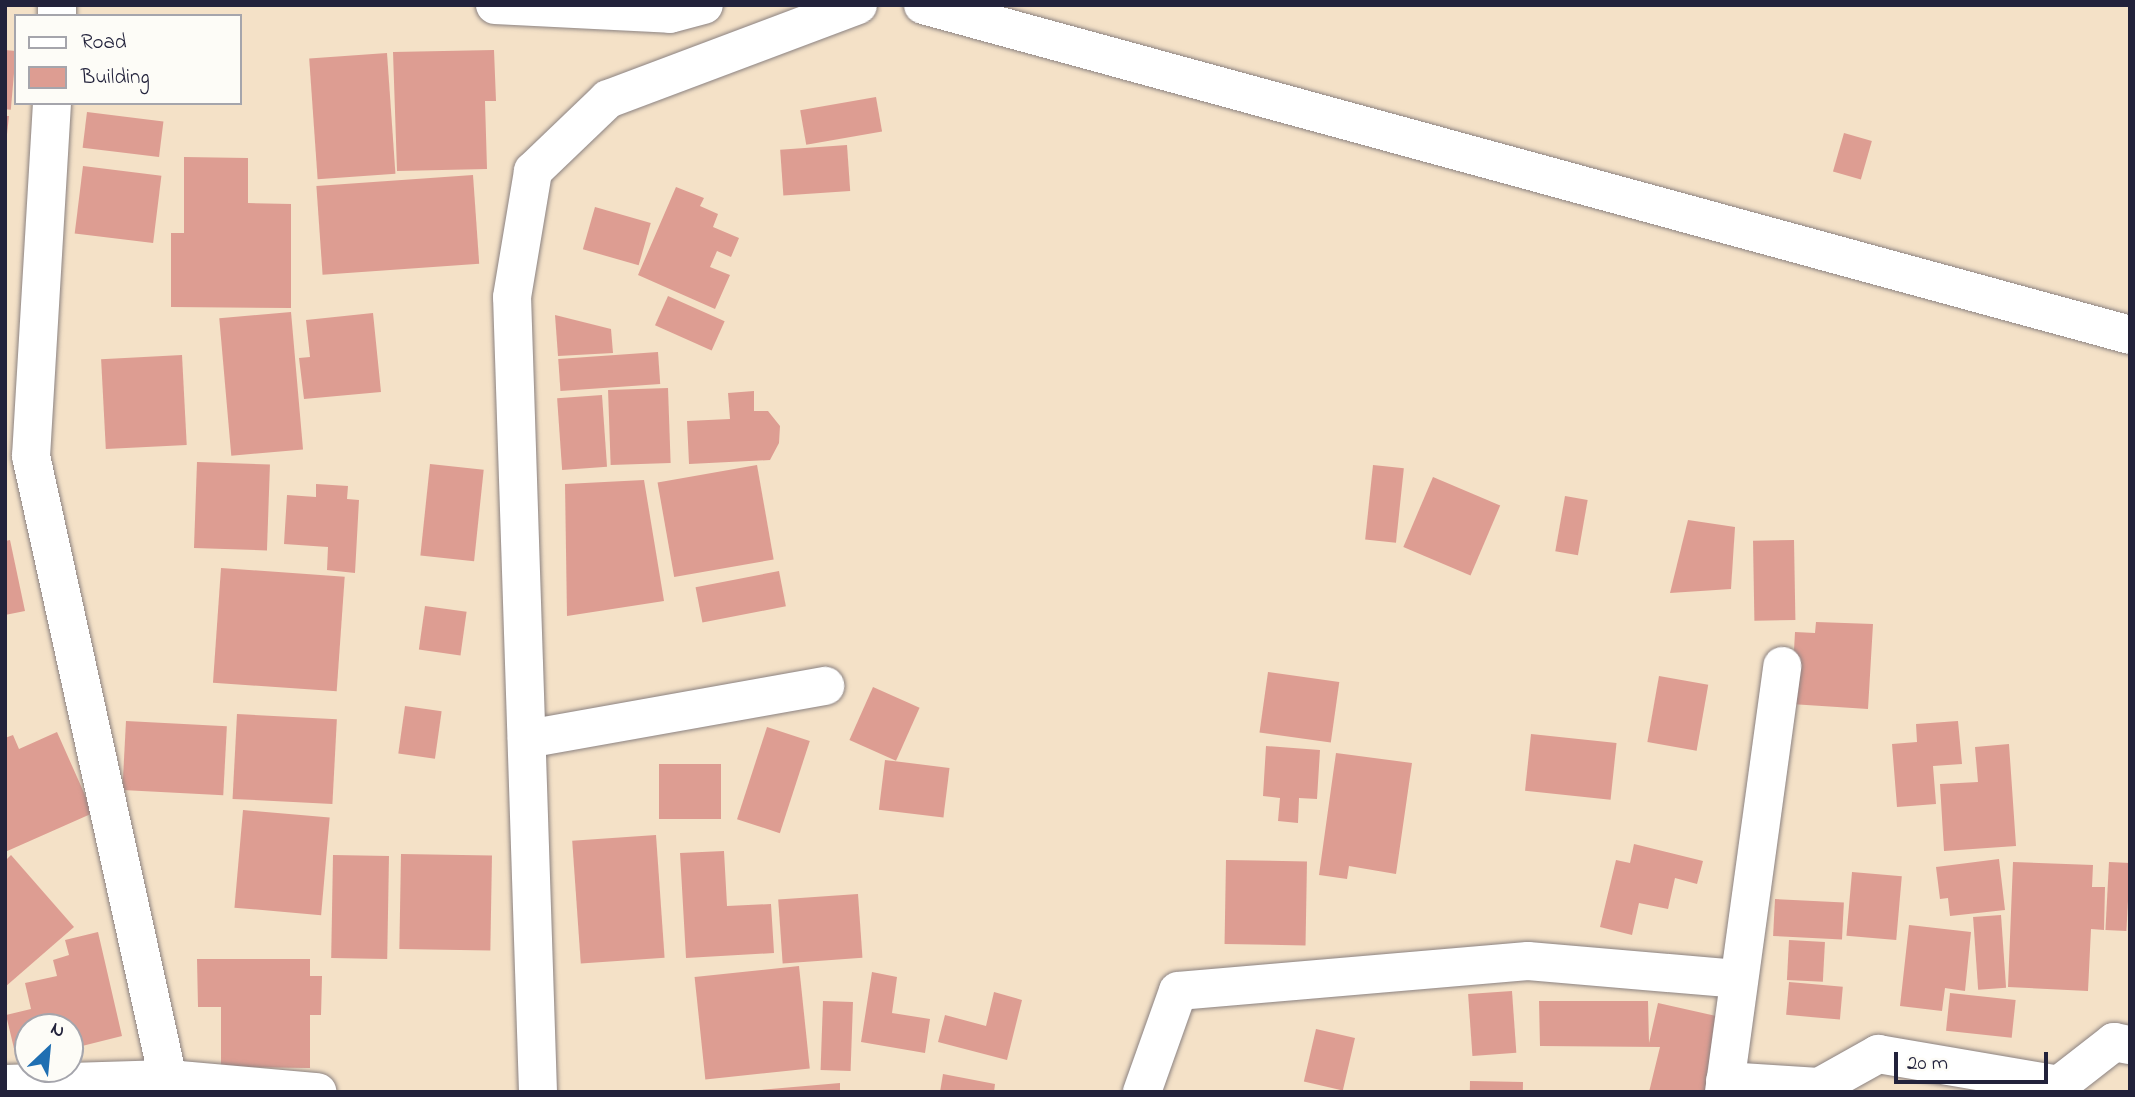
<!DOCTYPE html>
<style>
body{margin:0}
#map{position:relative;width:2135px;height:1097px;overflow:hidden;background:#f4e1c7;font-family:"Indie Flower",sans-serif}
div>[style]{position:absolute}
.building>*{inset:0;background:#dd9d92;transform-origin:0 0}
.roads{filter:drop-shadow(0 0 2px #8b8281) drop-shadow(0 0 2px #8b8281)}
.minor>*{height:38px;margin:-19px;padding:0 19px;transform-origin:19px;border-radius:19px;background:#fff}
span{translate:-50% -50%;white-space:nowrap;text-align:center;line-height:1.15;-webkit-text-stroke:7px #fdfcf7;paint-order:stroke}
.frame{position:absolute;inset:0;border:7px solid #22223b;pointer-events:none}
.legend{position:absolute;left:14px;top:14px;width:228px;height:91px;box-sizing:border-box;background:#fdfcf7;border:2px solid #a5a5ac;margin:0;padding:9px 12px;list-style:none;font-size:21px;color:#22223b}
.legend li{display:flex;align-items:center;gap:14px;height:35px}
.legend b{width:35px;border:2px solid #a5a5ac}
.north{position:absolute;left:14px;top:1013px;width:70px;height:70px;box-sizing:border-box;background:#fdfcf7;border:2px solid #a5a5ac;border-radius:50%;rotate:26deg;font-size:19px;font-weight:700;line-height:28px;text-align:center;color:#22223b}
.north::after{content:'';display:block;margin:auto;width:24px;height:32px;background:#1f6fb2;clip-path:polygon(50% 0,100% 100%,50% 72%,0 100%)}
.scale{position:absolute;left:1894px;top:1052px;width:154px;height:32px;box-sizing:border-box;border:4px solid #22223b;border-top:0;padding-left:9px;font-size:21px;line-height:24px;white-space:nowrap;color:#22223b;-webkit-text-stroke:5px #fdfcf7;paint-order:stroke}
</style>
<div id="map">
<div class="building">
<div style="left:5px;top:50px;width:11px;height:59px;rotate:5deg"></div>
<div style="clip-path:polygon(494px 50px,496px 101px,485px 101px,487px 169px,397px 171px,393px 52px)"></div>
<div style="left:387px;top:53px;width:121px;height:78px;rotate:86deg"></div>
<div style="left:876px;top:97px;width:35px;height:77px;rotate:80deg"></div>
<div style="left:87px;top:112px;width:77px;height:36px;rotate:7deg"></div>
<div style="clip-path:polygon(5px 116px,9px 116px,7px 134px,5px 134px)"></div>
<div style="left:1844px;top:133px;width:29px;height:40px;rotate:16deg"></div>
<div style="left:847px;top:145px;width:46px;height:67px;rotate:86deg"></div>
<div style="clip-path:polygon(184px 157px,248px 158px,248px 203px,291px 204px,291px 308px,171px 307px,171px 233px,184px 233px)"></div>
<div style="left:83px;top:166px;width:79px;height:68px;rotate:7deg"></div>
<div style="left:473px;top:175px;width:89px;height:157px;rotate:86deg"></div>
<div style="clip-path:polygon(676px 187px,704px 198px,700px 206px,718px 214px,713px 227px,739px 238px,731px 257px,717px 251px,710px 267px,730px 275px,715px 309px,638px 275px)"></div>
<div style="left:595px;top:207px;width:58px;height:44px;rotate:16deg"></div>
<div style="left:668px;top:296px;width:62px;height:32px;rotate:24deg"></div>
<div style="left:291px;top:312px;width:138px;height:72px;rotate:85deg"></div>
<div style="clip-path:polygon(373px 313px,381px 392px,304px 399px,299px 358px,310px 357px,306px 320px)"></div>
<div style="clip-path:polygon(555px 315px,611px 329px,613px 353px,558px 356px)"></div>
<div style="left:658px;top:352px;width:32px;height:100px;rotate:86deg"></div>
<div style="left:182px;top:355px;width:90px;height:81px;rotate:87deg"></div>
<div style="left:668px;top:388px;width:75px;height:60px;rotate:88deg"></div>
<div style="clip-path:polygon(754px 391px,754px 411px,768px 411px,780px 426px,779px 443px,770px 460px,689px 464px,687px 421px,730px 419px,728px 393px)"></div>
<div style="left:602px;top:395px;width:72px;height:45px;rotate:86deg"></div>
<div style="left:197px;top:462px;width:73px;height:86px;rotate:2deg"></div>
<div style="left:430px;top:464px;width:54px;height:92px;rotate:6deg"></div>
<div style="left:757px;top:465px;width:96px;height:101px;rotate:80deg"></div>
<div style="left:1373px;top:465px;width:31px;height:75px;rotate:6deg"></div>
<div style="left:1433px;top:477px;width:73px;height:76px;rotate:23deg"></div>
<div style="clip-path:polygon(644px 480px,664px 601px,567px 616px,565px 484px)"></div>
<div style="clip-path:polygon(316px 484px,348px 486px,347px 499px,359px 500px,355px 573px,327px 570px,328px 547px,284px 544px,287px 495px,316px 497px)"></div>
<div style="left:1565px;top:496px;width:23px;height:56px;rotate:10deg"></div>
<div style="clip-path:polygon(1688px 520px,1735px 527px,1731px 589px,1670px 593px)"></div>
<div style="clip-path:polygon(10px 540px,25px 611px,5px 615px,5px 541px)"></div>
<div style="left:1794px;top:540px;width:80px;height:41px;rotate:89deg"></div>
<div style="left:221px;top:568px;width:124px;height:115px;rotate:4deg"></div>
<div style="left:779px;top:571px;width:36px;height:85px;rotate:79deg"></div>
<div style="left:425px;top:606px;width:42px;height:44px;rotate:8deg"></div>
<div style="clip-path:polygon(1816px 622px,1873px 624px,1868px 709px,1791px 704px,1795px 632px,1815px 633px)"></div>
<div style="left:1268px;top:672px;width:72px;height:61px;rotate:8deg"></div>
<div style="left:1659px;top:676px;width:50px;height:67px;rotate:10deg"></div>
<div style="left:873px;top:687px;width:51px;height:58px;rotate:24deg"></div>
<div style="left:405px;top:706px;width:37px;height:48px;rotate:8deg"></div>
<div style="left:237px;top:714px;width:100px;height:85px;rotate:3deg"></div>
<div style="left:126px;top:721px;width:101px;height:69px;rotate:3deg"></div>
<div style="clip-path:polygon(1958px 721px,1962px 764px,1933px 766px,1936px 804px,1897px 807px,1892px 744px,1917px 742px,1916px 724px)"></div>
<div style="left:767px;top:727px;width:45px;height:97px;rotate:18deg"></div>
<div style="clip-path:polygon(57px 732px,93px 813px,5px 852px,5px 738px,13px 735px,19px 749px)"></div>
<div style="left:1531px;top:734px;width:86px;height:57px;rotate:6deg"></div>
<div style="clip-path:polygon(2009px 744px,2016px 846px,1944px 851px,1940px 784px,1978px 782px,1975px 747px)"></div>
<div style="clip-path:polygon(1266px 746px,1320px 750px,1317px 799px,1299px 798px,1298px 823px,1278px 821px,1280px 798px,1263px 796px)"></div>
<div style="clip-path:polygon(1336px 753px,1412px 763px,1396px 874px,1349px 866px,1347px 879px,1319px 875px)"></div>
<div style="left:885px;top:760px;width:65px;height:50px;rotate:7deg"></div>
<div style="left:659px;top:764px;width:62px;height:55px"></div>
<div style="left:243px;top:810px;width:87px;height:98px;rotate:5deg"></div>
<div style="left:656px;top:835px;width:123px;height:84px;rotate:86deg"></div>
<div style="clip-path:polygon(1634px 844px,1703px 861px,1697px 884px,1675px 878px,1668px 909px,1639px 903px,1632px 935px,1600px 927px,1616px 860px,1630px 863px)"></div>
<div style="clip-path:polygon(724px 851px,727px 906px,771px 904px,774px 953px,686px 958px,680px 853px)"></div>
<div style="left:401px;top:854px;width:91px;height:95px;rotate:1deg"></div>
<div style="clip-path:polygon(11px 855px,74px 927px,5px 987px,5px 861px)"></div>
<div style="left:333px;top:855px;width:56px;height:103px;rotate:1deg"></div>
<div style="clip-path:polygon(1999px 859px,2005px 910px,1950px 916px,1948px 898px,1940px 899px,1936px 867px)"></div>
<div style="left:1226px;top:860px;width:81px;height:84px;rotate:1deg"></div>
<div style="clip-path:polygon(2013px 862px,2093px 865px,2092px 887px,2105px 887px,2104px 930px,2091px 929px,2088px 991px,2008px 987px)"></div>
<div style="left:2109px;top:862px;width:21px;height:68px;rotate:3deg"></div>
<div style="left:1852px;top:872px;width:50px;height:64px;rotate:5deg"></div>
<div style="left:858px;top:894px;width:64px;height:80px;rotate:86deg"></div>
<div style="left:1775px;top:899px;width:69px;height:37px;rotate:3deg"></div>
<div style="left:2001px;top:915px;width:73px;height:28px;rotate:86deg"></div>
<div style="clip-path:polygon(1909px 925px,1971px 932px,1965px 991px,1945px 988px,1942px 1011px,1900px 1006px)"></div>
<div style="clip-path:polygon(98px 932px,122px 1036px,70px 1049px,70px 1027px,28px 1027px,28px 1058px,17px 1061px,6px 1015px,31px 1009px,25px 983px,57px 976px,53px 960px,69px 955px,65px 940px)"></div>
<div style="left:1789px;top:940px;width:36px;height:40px;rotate:3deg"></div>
<div style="clip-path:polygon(197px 959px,310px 959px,310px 976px,322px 976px,321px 1015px,310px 1015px,310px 1068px,221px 1067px,221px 1007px,198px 1007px)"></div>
<div style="left:799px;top:966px;width:103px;height:105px;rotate:84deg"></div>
<div style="clip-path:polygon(872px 972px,897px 977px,892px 1013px,930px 1019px,925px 1053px,861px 1042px)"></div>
<div style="left:1789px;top:982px;width:54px;height:33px;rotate:5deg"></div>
<div style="left:1512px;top:991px;width:62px;height:44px;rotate:86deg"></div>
<div style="clip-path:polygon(994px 992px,1022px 1000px,1007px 1060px,938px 1042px,945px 1015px,986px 1026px)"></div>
<div style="left:1950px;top:993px;width:66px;height:38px;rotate:6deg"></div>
<div style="left:823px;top:1001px;width:30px;height:69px;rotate:2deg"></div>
<div style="clip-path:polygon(1539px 1001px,1648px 1001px,1649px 1043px,1658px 1003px,1725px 1018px,1708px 1092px,1649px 1092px,1660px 1047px,1540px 1046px)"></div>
<div style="left:1316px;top:1029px;width:40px;height:54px;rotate:13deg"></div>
<div style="clip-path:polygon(943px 1074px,995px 1084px,994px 1092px,940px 1092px)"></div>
<div style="left:1470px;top:1081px;width:53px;height:11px;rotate:1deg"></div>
<div style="clip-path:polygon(840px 1083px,840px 1092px,760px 1092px,760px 1090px)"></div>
</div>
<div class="roads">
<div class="minor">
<div style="left:495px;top:5px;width:175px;rotate:2.9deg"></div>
<div style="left:670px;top:14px;width:35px;rotate:-15deg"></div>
<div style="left:923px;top:5px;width:1251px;rotate:15.29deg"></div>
<div style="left:57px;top:16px;width:11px;rotate:-90deg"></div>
<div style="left:52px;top:103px;width:354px;rotate:93.4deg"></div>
<div style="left:31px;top:456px;width:638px;rotate:77.6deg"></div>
<div style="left:168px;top:1079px;width:150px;rotate:5deg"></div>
<div style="left:527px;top:739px;width:303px;rotate:-10.1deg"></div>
<div style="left:1725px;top:1081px;width:94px;rotate:3.7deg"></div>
<div style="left:1819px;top:1087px;width:68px;rotate:-29.2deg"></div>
<div style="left:1878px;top:1054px;width:184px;rotate:9.7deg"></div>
<div style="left:2059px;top:1085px;width:70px;rotate:-38deg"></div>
<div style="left:2114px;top:1042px;width:16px;rotate:11deg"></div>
<div style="left:5px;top:1084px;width:163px;rotate:-1.8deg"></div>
<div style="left:538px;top:1092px;width:795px;rotate:-91.87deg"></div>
<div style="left:512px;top:297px;width:128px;rotate:-80.5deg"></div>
<div style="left:533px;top:171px;width:104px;rotate:-43.8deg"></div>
<div style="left:608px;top:99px;width:267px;rotate:-20.6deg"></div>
<div style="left:1142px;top:1092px;width:107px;rotate:-70.4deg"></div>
<div style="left:1178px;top:991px;width:351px;rotate:-4.9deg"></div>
<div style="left:1528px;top:961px;width:210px;rotate:4.9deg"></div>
<div style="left:1724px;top:1092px;width:430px;rotate:-82.2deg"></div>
</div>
</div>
<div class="frame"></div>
<ul class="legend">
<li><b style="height:9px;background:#fff"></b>Road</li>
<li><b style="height:19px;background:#dd9d92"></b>Building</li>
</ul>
<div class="north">N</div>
<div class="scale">20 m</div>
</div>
